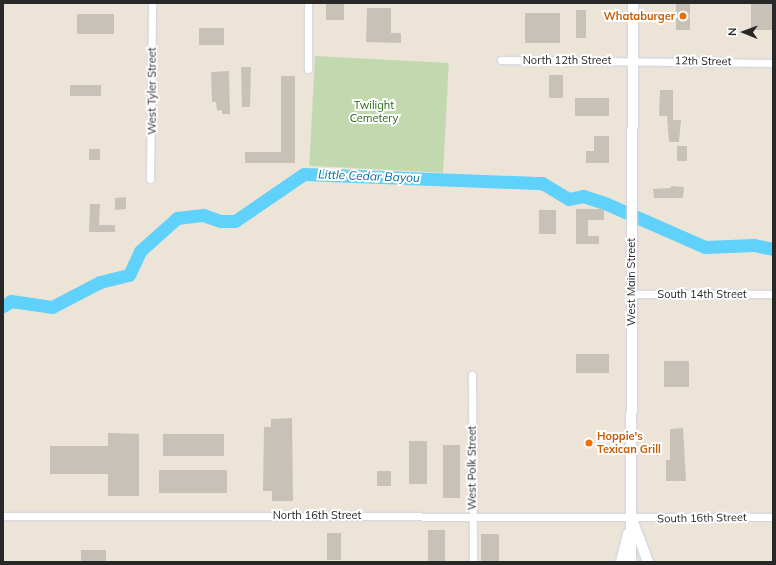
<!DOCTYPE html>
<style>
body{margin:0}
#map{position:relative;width:776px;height:565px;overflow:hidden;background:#ede4d8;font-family:Mulish,sans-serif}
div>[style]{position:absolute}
.cemetery>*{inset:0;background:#c2d8ae;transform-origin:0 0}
.river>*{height:13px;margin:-6.5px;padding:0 6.5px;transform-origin:6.5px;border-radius:6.5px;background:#60d1fa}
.building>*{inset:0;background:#c7c1b8;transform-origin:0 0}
.roads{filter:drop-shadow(0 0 1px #cdd2e3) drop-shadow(0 0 1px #cdd2e3)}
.minor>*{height:7px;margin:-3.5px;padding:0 3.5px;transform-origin:3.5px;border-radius:3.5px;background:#fff}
.secondary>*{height:10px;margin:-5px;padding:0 5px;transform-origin:5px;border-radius:5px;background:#fff}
.dots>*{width:11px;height:11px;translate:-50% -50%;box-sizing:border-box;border:2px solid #fff;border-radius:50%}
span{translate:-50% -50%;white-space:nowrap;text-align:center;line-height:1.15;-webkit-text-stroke:4px #fff;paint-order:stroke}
.food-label{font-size:11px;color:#c56008;font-weight:700}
.right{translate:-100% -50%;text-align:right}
.left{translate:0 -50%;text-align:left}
.street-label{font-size:11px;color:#282828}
.park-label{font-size:11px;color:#256b13}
.water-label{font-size:12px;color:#016ca4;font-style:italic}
.frame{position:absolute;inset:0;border:4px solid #282828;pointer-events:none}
.north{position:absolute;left:724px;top:12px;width:40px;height:40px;-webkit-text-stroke:3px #fff;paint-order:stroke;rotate:271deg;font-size:11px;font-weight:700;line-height:16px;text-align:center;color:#282828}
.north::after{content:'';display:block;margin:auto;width:14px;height:18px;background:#282828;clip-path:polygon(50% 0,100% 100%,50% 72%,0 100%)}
</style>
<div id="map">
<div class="cemetery">
<div style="left:315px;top:56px;width:134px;height:110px;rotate:3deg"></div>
</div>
<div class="river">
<div style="left:3px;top:306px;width:9px;rotate:-32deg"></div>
<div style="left:11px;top:301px;width:41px;rotate:8.3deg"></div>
<div style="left:52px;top:307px;width:54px;rotate:-27.5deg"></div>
<div style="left:100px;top:282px;width:30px;rotate:-14deg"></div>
<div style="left:129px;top:275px;width:26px;rotate:-65deg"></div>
<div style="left:140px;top:251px;width:50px;rotate:-41.7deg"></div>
<div style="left:177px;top:218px;width:26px;rotate:-7deg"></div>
<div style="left:203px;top:215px;width:18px;rotate:19deg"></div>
<div style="left:220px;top:221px;width:15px"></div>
<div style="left:235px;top:221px;width:83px;rotate:-34.3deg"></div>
<div style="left:304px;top:174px;width:238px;rotate:2.2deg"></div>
<div style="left:542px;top:183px;width:31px;rotate:31deg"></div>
<div style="left:569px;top:199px;width:14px;rotate:-12deg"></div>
<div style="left:583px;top:196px;width:25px;rotate:18deg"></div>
<div style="left:607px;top:204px;width:107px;rotate:23.7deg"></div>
<div style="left:705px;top:247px;width:49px;rotate:-2.3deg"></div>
<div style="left:754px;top:245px;width:19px;rotate:12deg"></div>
</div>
<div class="building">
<div style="left:326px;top:3px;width:18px;height:17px"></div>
<div style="left:676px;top:3px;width:14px;height:27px"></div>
<div style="left:751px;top:3px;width:22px;height:27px"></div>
<div style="clip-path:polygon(367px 8px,391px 8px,391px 33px,401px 33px,401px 43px,366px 42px)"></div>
<div style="left:576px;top:10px;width:10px;height:28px"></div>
<div style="left:560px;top:13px;width:30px;height:35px;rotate:90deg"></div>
<div style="left:77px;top:14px;width:37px;height:20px"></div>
<div style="left:224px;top:28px;width:17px;height:25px;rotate:90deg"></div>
<div style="clip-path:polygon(241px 67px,251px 67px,250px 107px,242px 107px)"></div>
<div style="clip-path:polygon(229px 71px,230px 114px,222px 114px,222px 110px,217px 111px,216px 102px,212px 102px,211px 72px)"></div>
<div style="left:549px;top:75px;width:14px;height:23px"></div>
<div style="clip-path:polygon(281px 76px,295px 76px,295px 163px,245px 163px,245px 152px,281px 152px)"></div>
<div style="left:70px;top:85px;width:31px;height:11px"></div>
<div style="clip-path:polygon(660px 90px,673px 90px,673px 120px,681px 120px,679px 142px,669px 142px,667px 116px,659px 116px)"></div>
<div style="left:609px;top:98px;width:18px;height:34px;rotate:90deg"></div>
<div style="clip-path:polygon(594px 136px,609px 136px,609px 163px,586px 163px,586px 151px,594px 151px)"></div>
<div style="left:677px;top:146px;width:10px;height:15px"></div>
<div style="left:89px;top:149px;width:11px;height:11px"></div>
<div style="clip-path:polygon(671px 186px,684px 187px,683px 198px,654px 198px,653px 189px,671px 188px)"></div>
<div style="clip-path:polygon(126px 197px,126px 209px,115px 210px,115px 198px)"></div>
<div style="clip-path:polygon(90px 204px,100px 204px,99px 225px,115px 225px,115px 232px,89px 232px)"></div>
<div style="clip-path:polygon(576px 209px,604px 209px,604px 220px,588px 220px,588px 236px,599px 236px,599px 244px,576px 244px)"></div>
<div style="left:539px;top:210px;width:17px;height:24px"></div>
<div style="left:576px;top:354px;width:33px;height:19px"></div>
<div style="left:664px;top:361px;width:25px;height:26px"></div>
<div style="clip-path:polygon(292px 418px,293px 501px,272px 501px,272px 491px,263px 491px,264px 427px,271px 427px,271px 419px)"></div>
<div style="clip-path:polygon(683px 428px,686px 481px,666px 481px,666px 460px,670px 460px,670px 429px)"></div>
<div style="clip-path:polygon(108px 433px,139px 434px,139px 496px,108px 496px,108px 474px,50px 474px,50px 446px,108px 446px)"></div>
<div style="left:163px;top:434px;width:61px;height:22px"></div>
<div style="left:409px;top:441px;width:18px;height:43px"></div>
<div style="left:443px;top:445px;width:17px;height:53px"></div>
<div style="left:159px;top:470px;width:68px;height:23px"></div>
<div style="left:377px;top:471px;width:14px;height:15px"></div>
<div style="left:428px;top:530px;width:17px;height:32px"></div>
<div style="left:327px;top:533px;width:14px;height:27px"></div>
<div style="left:481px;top:534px;width:18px;height:28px"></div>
<div style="left:81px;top:550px;width:25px;height:12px"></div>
</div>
<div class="roads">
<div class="minor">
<div style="left:308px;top:3px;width:66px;rotate:90deg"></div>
<div style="left:501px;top:60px;width:272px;rotate:0.6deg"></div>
<div style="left:150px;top:179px;width:176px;rotate:-89.3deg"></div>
<div style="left:631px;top:294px;width:142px"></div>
<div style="left:472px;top:375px;width:187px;rotate:89.7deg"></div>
<div style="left:3px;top:516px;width:770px;rotate:0.07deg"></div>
</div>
<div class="secondary">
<div style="left:633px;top:522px;width:43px;rotate:69.4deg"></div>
<div style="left:621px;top:562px;width:29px;rotate:-76deg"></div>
<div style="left:631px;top:562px;width:559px;rotate:-89.8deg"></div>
</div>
</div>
<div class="dots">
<div style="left:683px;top:16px;background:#e8710a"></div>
<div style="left:589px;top:443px;background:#e8710a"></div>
</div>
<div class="food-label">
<span class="right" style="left:675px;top:16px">Whataburger</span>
<span class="left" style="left:597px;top:443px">Hoppie's<br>Texican Grill</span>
</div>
<div class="street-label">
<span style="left:567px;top:60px">North 12th Street</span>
<span style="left:703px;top:61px;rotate:1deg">12th Street</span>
<span style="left:152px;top:91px;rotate:-90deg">West Tyler Street</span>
<span style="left:631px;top:282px;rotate:-90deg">West Main Street</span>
<span style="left:702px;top:294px">South 14th Street</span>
<span style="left:472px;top:468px;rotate:-90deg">West Polk Street</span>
<span style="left:317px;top:515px">North 16th Street</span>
<span style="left:702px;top:518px;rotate:-1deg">South 16th Street</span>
</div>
<div class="park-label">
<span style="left:374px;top:112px">Twilight<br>Cemetery</span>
</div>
<div class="water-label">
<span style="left:369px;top:176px;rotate:2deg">Little Cedar Bayou</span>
</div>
<div class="frame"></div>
<div class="north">N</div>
</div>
